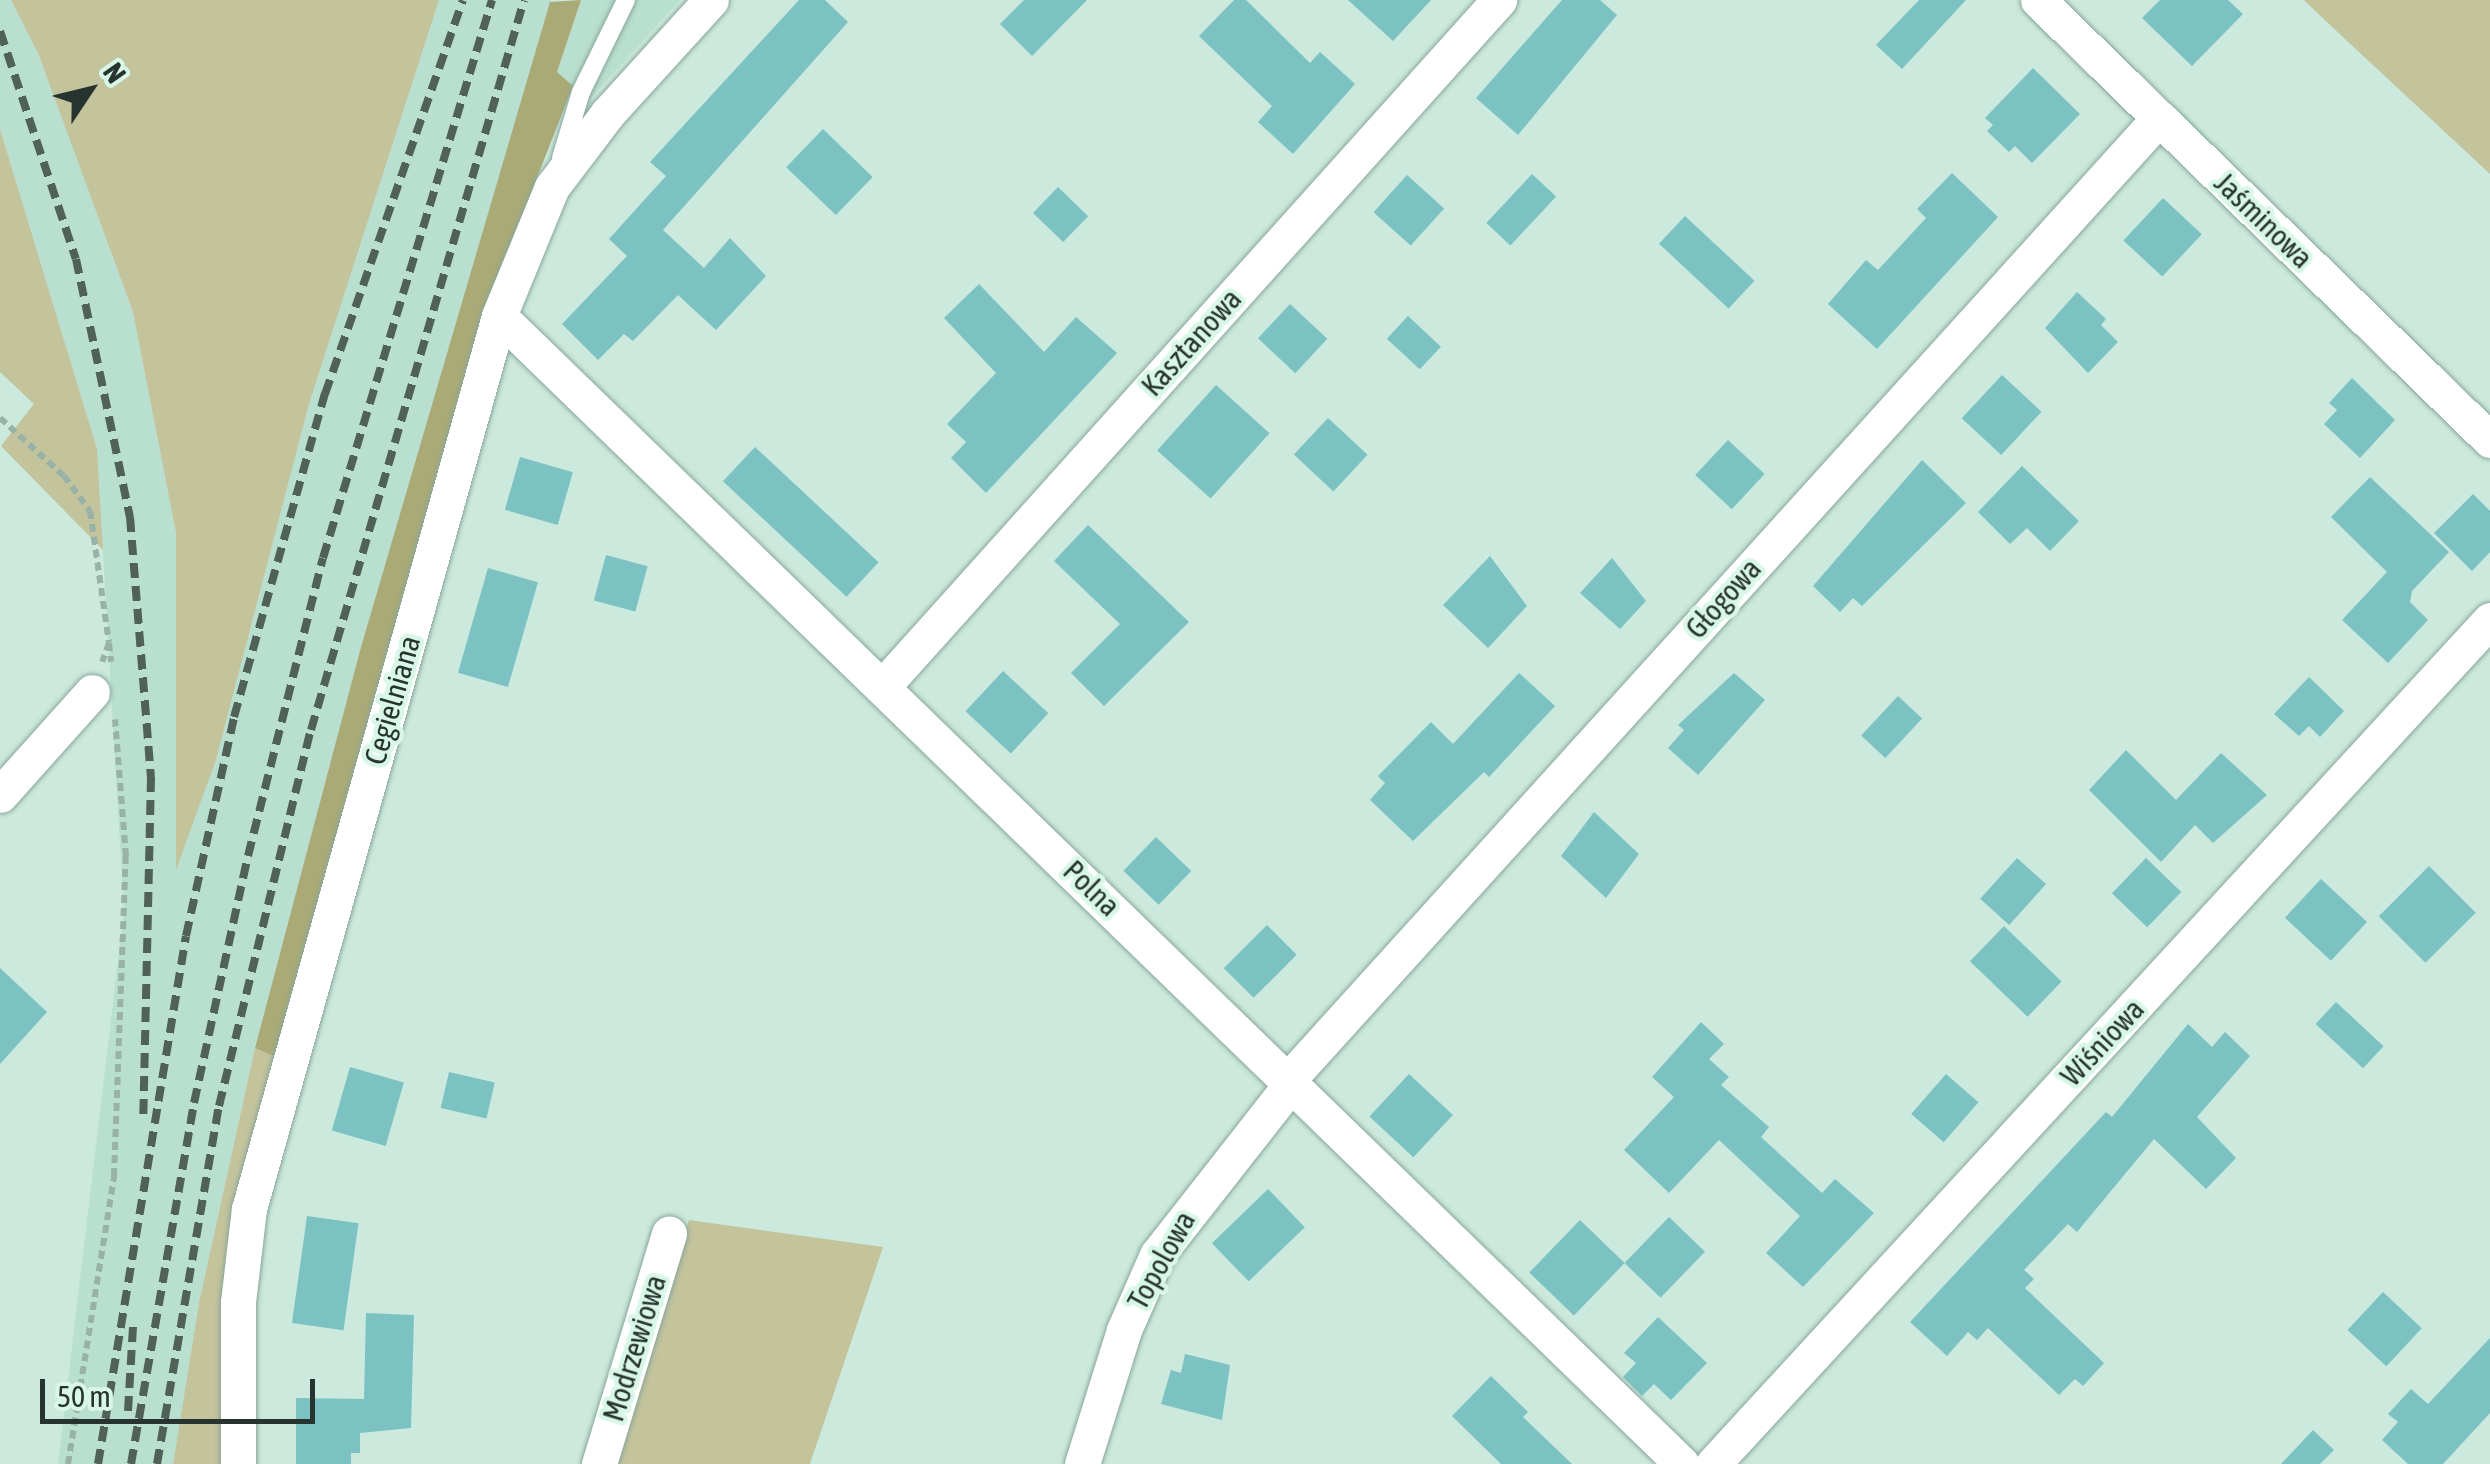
<!DOCTYPE html>
<meta charset="utf-8">
<style>
body{margin:0}
#map{position:relative;width:2490px;height:1464px;overflow:hidden;background:#cbe9dc;font-family:"Asap Condensed",sans-serif}
div>[style]{position:absolute}
.built>*{inset:0;background:#b8dfcf}
.green>*{inset:0;background:#c3c39c}
.forest>*{inset:0;background:#aaaa76}
.building>*{inset:0;background:#7cc2c3;transform-origin:0 0}
.path>*{height:6px;margin-top:-3px;transform-origin:0;background:repeating-linear-gradient(90deg,#99b2a7 0 8px,transparent 0 13px)}
.roads{filter:drop-shadow(0 0 2px #89a69a) drop-shadow(0 0 2px #89a69a)}
.service>*{height:18px;margin:-9px;padding:0 9px;transform-origin:9px;border-radius:9px;background:#fff}
.minor>*{height:35px;margin:-17.5px;padding:0 17.5px;transform-origin:17.5px;border-radius:17.5px;background:#fff}
.rail>*{height:8px;margin-top:-4px;transform-origin:0;background:repeating-linear-gradient(90deg,#50615a 0 15px,transparent 0 23px)}
span{translate:-50% -50%;white-space:nowrap;text-align:center;line-height:1.15;-webkit-text-stroke:9px #d8f7e9;paint-order:stroke}
.street-label{font-size:30px;color:#27332e}
.north{position:absolute;left:40px;top:40px;width:100px;height:100px;-webkit-text-stroke:8px #d8f7e9;paint-order:stroke;rotate:55deg;font-size:28px;font-weight:700;line-height:40px;text-align:center;color:#27332e}
.north::after{content:'';display:block;margin:auto;width:35px;height:45px;background:#27332e;clip-path:polygon(50% 0,100% 100%,50% 72%,0 100%)}
.scale{position:absolute;left:40px;top:1379px;width:275px;height:45px;box-sizing:border-box;border:5px solid #27332e;border-top:0;padding-left:12px;font-size:30px;line-height:35px;white-space:nowrap;color:#27332e;-webkit-text-stroke:8px #d8f7e9;paint-order:stroke}
</style>
<div id="map">
<div class="built">
<div style="clip-path:polygon(0 0,11px 0,38px 53px,133px 312px,176px 533px,177px 866px,216px 760px,309px 404px,439px 0,551px 0,361px 647px,255px 1048px,199px 1303px,173px 1464px,58px 1464px,124px 911px,97px 449px,0 129px)"></div>
<div style="clip-path:polygon(581px 0,680px 0,588px 101px,557px 72px)"></div>
</div>
<div class="green">
<div style="clip-path:polygon(11px 0,439px 0,309px 404px,216px 760px,176px 870px,176px 533px,133px 312px,38px 53px)"></div>
<div style="clip-path:polygon(2304px 0,2490px 0,2490px 174px,2330px 25px)"></div>
<div style="clip-path:polygon(0 129px,97px 449px,103px 550px,1px 446px,34px 404px,0 372px)"></div>
<div style="clip-path:polygon(255px 1048px,275px 1057px,227px 1268px,222px 1464px,173px 1464px,199px 1303px)"></div>
<div style="clip-path:polygon(689px 1220px,883px 1247px,810px 1464px,612px 1464px)"></div>
</div>
<div class="forest">
<div style="clip-path:polygon(581px 0,557px 72px,573px 86px,481px 320px,275px 1057px,255px 1048px,361px 647px,550px 2px)"></div>
</div>
<div class="building">
<div style="clip-path:polygon(799px 0,825px 0,848px 22px,663px 230px,704px 268px,730px 238px,766px 276px,716px 330px,678px 295px,633px 341px,624px 334px,598px 360px,562px 324px,627px 256px,609px 239px,666px 176px,650px 162px)"></div>
<div style="clip-path:polygon(1024px 0,1087px 0,1032px 56px,1000px 24px)"></div>
<div style="clip-path:polygon(1234px 0,1246px 0,1310px 63px,1320px 52px,1355px 84px,1293px 154px,1258px 122px,1272px 106px,1199px 36px)"></div>
<div style="clip-path:polygon(1348px 0,1431px 0,1393px 41px)"></div>
<div style="clip-path:polygon(1562px 0,1600px 0,1617px 15px,1518px 135px,1476px 98px)"></div>
<div style="clip-path:polygon(1919px 0,1966px 0,1902px 69px,1876px 45px)"></div>
<div style="clip-path:polygon(2160px 0,2228px 0,2243px 14px,2192px 66px,2142px 18px)"></div>
<div style="clip-path:polygon(2033px 68px,2080px 114px,2032px 163px,2015px 146px,2009px 152px,1987px 131px,1993px 125px,1985px 118px)"></div>
<div style="left:823px;top:129px;width:69px;height:53px;rotate:44deg"></div>
<div style="clip-path:polygon(1952px 173px,1998px 217px,1877px 349px,1828px 304px,1866px 260px,1878px 270px,1926px 218px,1917px 209px)"></div>
<div style="left:1532px;top:174px;width:33px;height:67px;rotate:43deg"></div>
<div style="left:1407px;top:175px;width:50px;height:50px;rotate:42deg"></div>
<div style="left:1058px;top:187px;width:42px;height:36px;rotate:44deg"></div>
<div style="left:2163px;top:198px;width:53px;height:58px;rotate:43deg"></div>
<div style="left:1685px;top:216px;width:95px;height:38px;rotate:43deg"></div>
<div style="clip-path:polygon(979px 284px,1044px 352px,1076px 317px,1117px 353px,986px 493px,951px 458px,966px 442px,947px 424px,996px 373px,944px 318px)"></div>
<div style="clip-path:polygon(2077px 292px,2106px 319px,2101px 325px,2118px 342px,2088px 373px,2045px 328px)"></div>
<div style="left:1290px;top:304px;width:51px;height:47px;rotate:43deg"></div>
<div style="left:1408px;top:316px;width:45px;height:31px;rotate:43deg"></div>
<div style="left:2002px;top:375px;width:54px;height:59px;rotate:43deg"></div>
<div style="clip-path:polygon(2352px 378px,2395px 420px,2360px 458px,2324px 424px,2337px 410px,2329px 403px)"></div>
<div style="left:1216px;top:385px;width:72px;height:88px;rotate:42deg"></div>
<div style="left:1328px;top:418px;width:54px;height:50px;rotate:43deg"></div>
<div style="left:1728px;top:440px;width:50px;height:48px;rotate:43deg"></div>
<div style="left:755px;top:447px;width:169px;height:47px;rotate:43deg"></div>
<div style="left:520px;top:457px;width:55px;height:55px;rotate:16deg"></div>
<div style="clip-path:polygon(1922px 460px,1966px 503px,1862px 606px,1853px 598px,1840px 612px,1813px 586px)"></div>
<div style="clip-path:polygon(2022px 466px,2079px 521px,2050px 551px,2027px 528px,2010px 544px,1978px 512px)"></div>
<div style="clip-path:polygon(2370px 477px,2449px 552px,2412px 591px,2410px 602px,2428px 620px,2388px 663px,2342px 620px,2387px 572px,2331px 517px)"></div>
<div style="clip-path:polygon(2473px 494px,2490px 511px,2490px 552px,2472px 571px,2434px 533px)"></div>
<div style="clip-path:polygon(1088px 525px,1189px 622px,1104px 706px,1071px 673px,1120px 624px,1054px 561px)"></div>
<div style="left:606px;top:555px;width:43px;height:47px;rotate:15deg"></div>
<div style="clip-path:polygon(1490px 556px,1527px 606px,1488px 648px,1443px 605px)"></div>
<div style="clip-path:polygon(1612px 558px,1646px 601px,1620px 629px,1580px 593px)"></div>
<div style="left:488px;top:568px;width:52px;height:109px;rotate:16deg"></div>
<div style="left:1003px;top:671px;width:62px;height:55px;rotate:43deg"></div>
<div style="clip-path:polygon(1519px 673px,1555px 706px,1489px 777px,1484px 772px,1413px 841px,1370px 800px,1385px 783px,1378px 776px,1431px 722px,1453px 744px)"></div>
<div style="clip-path:polygon(1734px 673px,1765px 700px,1698px 775px,1668px 748px,1684px 730px,1678px 725px)"></div>
<div style="clip-path:polygon(2309px 677px,2344px 711px,2320px 737px,2309px 726px,2299px 736px,2274px 714px)"></div>
<div style="left:1898px;top:696px;width:33px;height:54px;rotate:43deg"></div>
<div style="clip-path:polygon(2126px 750px,2176px 800px,2221px 753px,2267px 795px,2213px 843px,2195px 825px,2161px 862px,2089px 790px)"></div>
<div style="clip-path:polygon(1594px 812px,1639px 854px,1606px 898px,1561px 856px)"></div>
<div style="left:1156px;top:837px;width:49px;height:47px;rotate:44deg"></div>
<div style="left:2017px;top:858px;width:39px;height:55px;rotate:42deg"></div>
<div style="left:2146px;top:858px;width:49px;height:49px;rotate:44deg"></div>
<div style="left:2429px;top:866px;width:66px;height:71px;rotate:45deg"></div>
<div style="left:2321px;top:879px;width:63px;height:53px;rotate:43deg"></div>
<div style="left:1267px;top:925px;width:42px;height:61px;rotate:45deg"></div>
<div style="left:2004px;top:926px;width:80px;height:49px;rotate:44deg"></div>
<div style="clip-path:polygon(0 968px,47px 1012px,0 1064px)"></div>
<div style="left:2336px;top:1002px;width:65px;height:30px;rotate:43deg"></div>
<div style="clip-path:polygon(1701px 1022px,1724px 1044px,1709px 1059px,1729px 1077px,1721px 1085px,1769px 1127px,1761px 1137px,1822px 1193px,1835px 1179px,1874px 1213px,1803px 1287px,1766px 1253px,1800px 1216px,1719px 1140px,1669px 1193px,1624px 1150px,1674px 1097px,1652px 1077px)"></div>
<div style="clip-path:polygon(2188px 1024px,2212px 1047px,2225px 1032px,2250px 1056px,2197px 1117px,2236px 1158px,2206px 1189px,2154px 1139px,2077px 1232px,2068px 1224px,2024px 1270px,2034px 1279px,2025px 1288px,2104px 1363px,2083px 1386px,2075px 1379px,2059px 1395px,1988px 1328px,1977px 1340px,1968px 1332px,1947px 1356px,1910px 1322px,2106px 1112px,2112px 1117px)"></div>
<div style="left:350px;top:1067px;width:56px;height:66px;rotate:16deg"></div>
<div style="left:449px;top:1072px;width:47px;height:37px;rotate:13deg"></div>
<div style="left:1409px;top:1074px;width:60px;height:58px;rotate:43deg"></div>
<div style="left:1946px;top:1074px;width:43px;height:53px;rotate:41deg"></div>
<div style="left:1268px;top:1189px;width:53px;height:78px;rotate:46deg"></div>
<div style="left:307px;top:1216px;width:52px;height:108px;rotate:8deg"></div>
<div style="left:1669px;top:1217px;width:50px;height:64px;rotate:44deg"></div>
<div style="left:1580px;top:1220px;width:62px;height:73px;rotate:44deg"></div>
<div style="left:2383px;top:1292px;width:53px;height:52px;rotate:43deg"></div>
<div style="clip-path:polygon(366px 1313px,414px 1315px,411px 1428px,360px 1433px,360px 1453px,351px 1453px,351px 1464px,296px 1464px,296px 1398px,364px 1399px)"></div>
<div style="clip-path:polygon(1658px 1317px,1707px 1363px,1671px 1400px,1654px 1384px,1642px 1396px,1623px 1377px,1636px 1363px,1624px 1353px)"></div>
<div style="clip-path:polygon(2490px 1338px,2490px 1413px,2443px 1464px,2408px 1464px,2382px 1440px,2398px 1422px,2388px 1414px,2411px 1389px,2428px 1404px)"></div>
<div style="clip-path:polygon(1185px 1354px,1230px 1365px,1222px 1420px,1161px 1404px,1171px 1370px,1181px 1373px)"></div>
<div style="clip-path:polygon(1491px 1376px,1528px 1412px,1523px 1417px,1572px 1464px,1501px 1464px,1452px 1416px)"></div>
<div style="clip-path:polygon(2313px 1430px,2334px 1450px,2320px 1464px,2281px 1464px)"></div>
</div>
<div class="path">
<div style="left:0;top:418px;width:86px;rotate:42.2deg"></div>
<div style="left:64px;top:476px;width:44px;rotate:53.4deg"></div>
<div style="left:90px;top:511px;width:133px;rotate:81.8deg"></div>
<div style="left:109px;top:643px;width:20px;rotate:110deg"></div>
<div style="left:109px;top:643px;width:19px;rotate:84deg"></div>
<div style="left:68px;top:1464px;width:292px;rotate:-80.9deg"></div>
<div style="left:114px;top:1176px;width:320px;rotate:-87.9deg"></div>
<div style="left:126px;top:856px;width:137px;rotate:-94.6deg"></div>
</div>
<div class="roads">
<div class="service">
<div style="left:561px;top:158px;width:69px;rotate:-73.1deg"></div>
<div style="left:581px;top:92px;width:102px;rotate:-63.9deg"></div>
</div>
<div class="minor">
<div style="left:2038px;top:0;width:631px;rotate:44.23deg"></div>
<div style="left:499px;top:316px;width:1648px;rotate:44.14deg"></div>
<div style="left:884px;top:685px;width:921px;rotate:-48.08deg"></div>
<div style="left:0;top:795px;width:138px;rotate:-48.2deg"></div>
<div style="left:1288px;top:1080px;width:1298px;rotate:-47.84deg"></div>
<div style="left:238px;top:1464px;width:162px;rotate:-90deg"></div>
<div style="left:238px;top:1302px;width:94px;rotate:-83.3deg"></div>
<div style="left:249px;top:1209px;width:927px;rotate:-74.36deg"></div>
<div style="left:499px;top:316px;width:139px;rotate:-67.7deg"></div>
<div style="left:552px;top:187px;width:93px;rotate:-52.9deg"></div>
<div style="left:608px;top:113px;width:153px;rotate:-47.7deg"></div>
<div style="left:599px;top:1464px;width:241px;rotate:-73.1deg"></div>
<div style="left:1082px;top:1464px;width:140px;rotate:-72.6deg"></div>
<div style="left:1124px;top:1330px;width:82px;rotate:-66.3deg"></div>
<div style="left:1157px;top:1255px;width:219px;rotate:-51.9deg"></div>
<div style="left:1713px;top:1464px;width:1147px;rotate:-47.37deg"></div>
</div>
</div>
<div class="rail">
<div style="left:0;top:31px;width:240px;rotate:71.6deg"></div>
<div style="left:76px;top:259px;width:264px;rotate:78.2deg"></div>
<div style="left:130px;top:517px;width:261px;rotate:85.4deg"></div>
<div style="left:151px;top:777px;width:344px;rotate:91.3deg"></div>
<div style="left:128px;top:1411px;width:85px;rotate:-86.6deg"></div>
<div style="left:98px;top:1464px;width:535px;rotate:-80.54deg"></div>
<div style="left:186px;top:936px;width:224px;rotate:-77.6deg"></div>
<div style="left:234px;top:717px;width:336px;rotate:-74.3deg"></div>
<div style="left:325px;top:394px;width:417px;rotate:-70.7deg"></div>
<div style="left:131px;top:1464px;width:366px;rotate:-80.1deg"></div>
<div style="left:194px;top:1103px;width:253px;rotate:-77.7deg"></div>
<div style="left:248px;top:856px;width:307px;rotate:-75.9deg"></div>
<div style="left:323px;top:558px;width:583px;rotate:-73.15deg"></div>
<div style="left:157px;top:1464px;width:363px;rotate:-80.2deg"></div>
<div style="left:219px;top:1106px;width:387px;rotate:-76.3deg"></div>
<div style="left:311px;top:730px;width:760px;rotate:-73.73deg"></div>
</div>
<div class="street-label">
<span style="left:2264px;top:220px;rotate:44deg">Jaśminowa</span>
<span style="left:1191px;top:342px;rotate:-48deg">Kasztanowa</span>
<span style="left:1723px;top:598px;rotate:-48deg">Głogowa</span>
<span style="left:392px;top:700px;rotate:-74deg">Cegielniana</span>
<span style="left:1092px;top:888px;rotate:44deg">Polna</span>
<span style="left:2102px;top:1042px;rotate:-47deg">Wiśniowa</span>
<span style="left:1161px;top:1260px;rotate:-61deg">Topolowa</span>
<span style="left:634px;top:1348px;rotate:-73deg">Modrzewiowa</span>
</div>
<div class="north">N</div>
<div class="scale">50 m</div>
</div>
